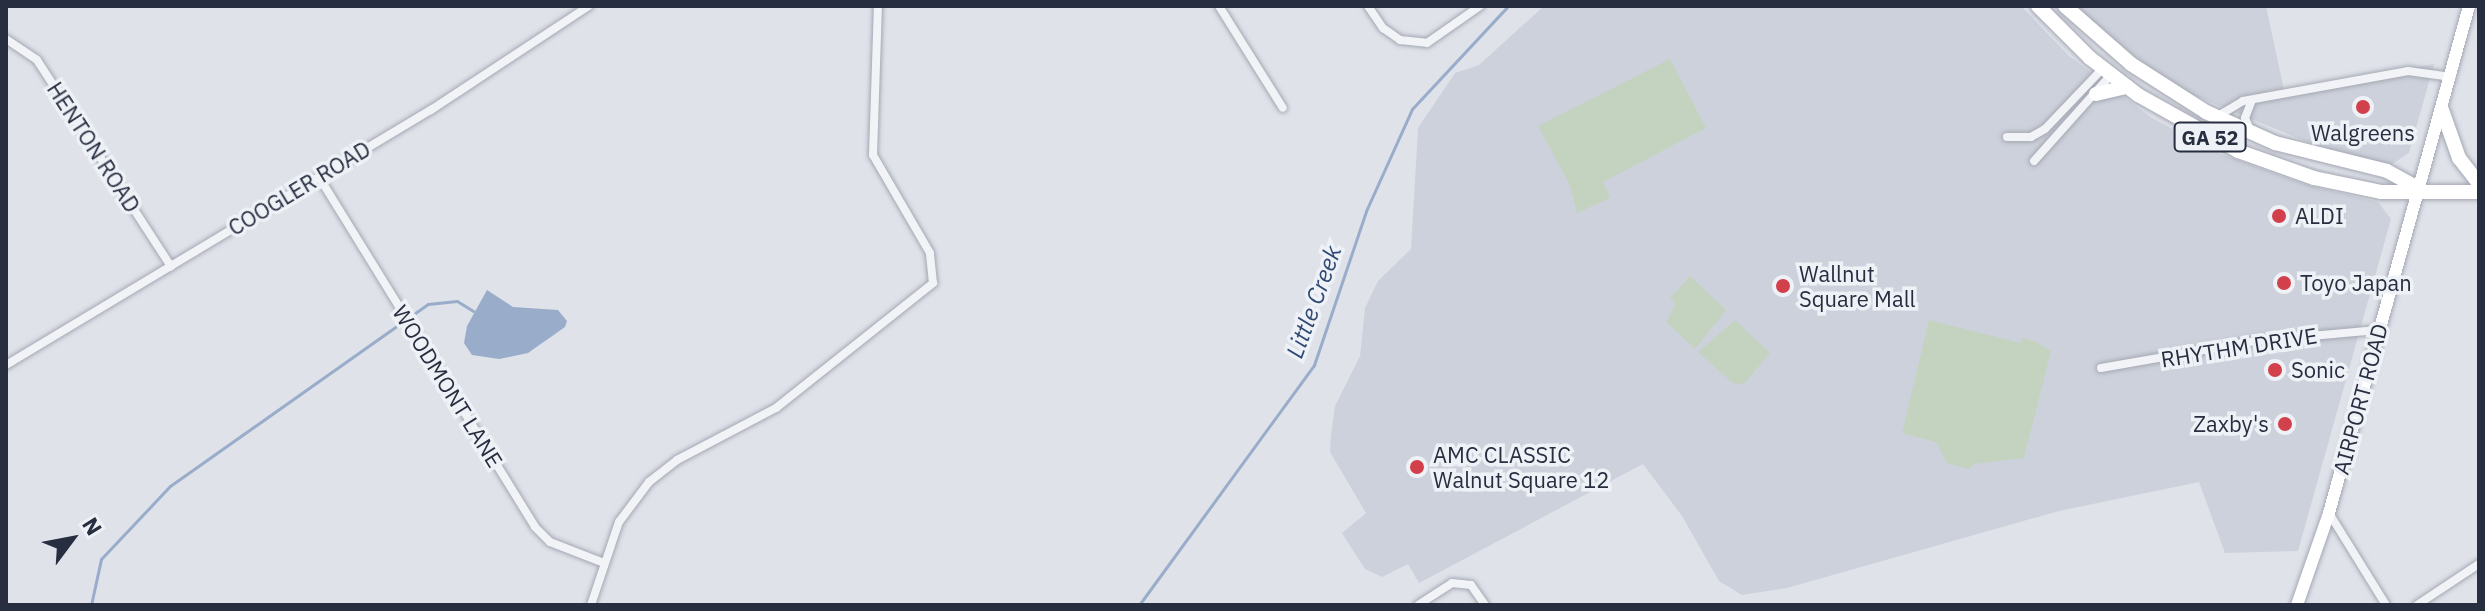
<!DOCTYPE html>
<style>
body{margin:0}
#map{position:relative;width:2485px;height:611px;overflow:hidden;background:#dfe2e9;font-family:"IBM Plex Sans",sans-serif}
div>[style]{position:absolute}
.built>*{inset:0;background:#cdd1db}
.green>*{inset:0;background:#c3d3c0}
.water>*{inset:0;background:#99adca}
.stream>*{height:3px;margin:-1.5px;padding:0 1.5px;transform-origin:1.5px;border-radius:1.5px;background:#99adca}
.roads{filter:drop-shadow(0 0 2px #a4a8b3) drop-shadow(0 0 2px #a4a8b3)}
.street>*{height:8px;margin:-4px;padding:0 4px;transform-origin:4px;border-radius:4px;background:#f2f3f7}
.secondary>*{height:12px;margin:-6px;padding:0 6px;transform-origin:6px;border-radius:6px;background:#fff}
.primary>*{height:14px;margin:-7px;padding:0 7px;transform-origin:7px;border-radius:7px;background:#fff}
.dots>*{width:22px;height:22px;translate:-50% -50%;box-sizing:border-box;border:4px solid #eef1f6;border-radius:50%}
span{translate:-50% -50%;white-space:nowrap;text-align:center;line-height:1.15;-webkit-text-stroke:7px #eef1f6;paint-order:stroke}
.shield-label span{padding:2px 6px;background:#eef1f6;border:2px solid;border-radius:6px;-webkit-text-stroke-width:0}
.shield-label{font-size:20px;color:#272e40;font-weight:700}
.poi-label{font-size:22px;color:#272e40}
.left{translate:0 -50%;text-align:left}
.right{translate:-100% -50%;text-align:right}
.street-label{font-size:22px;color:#272e40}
.water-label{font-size:24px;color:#304a75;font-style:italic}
.frame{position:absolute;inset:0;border:8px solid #272e40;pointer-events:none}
.north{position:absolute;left:32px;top:499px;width:80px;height:80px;-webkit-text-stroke:6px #eef1f6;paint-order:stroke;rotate:58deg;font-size:22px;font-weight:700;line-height:32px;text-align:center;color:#272e40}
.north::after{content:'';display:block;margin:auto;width:28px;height:36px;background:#272e40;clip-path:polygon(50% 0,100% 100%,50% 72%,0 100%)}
</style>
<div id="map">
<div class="built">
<div style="clip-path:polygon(1544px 6px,2021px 6px,2069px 56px,2152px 118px,2218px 153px,2307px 185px,2378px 202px,2391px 219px,2298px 551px,2225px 553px,2199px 482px,2059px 511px,1787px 588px,1742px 595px,1719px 581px,1682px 516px,1643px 464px,1419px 583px,1408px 564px,1382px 577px,1365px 569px,1342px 533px,1366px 513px,1330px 452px,1331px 435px,1335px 406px,1360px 356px,1365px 308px,1378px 281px,1411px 249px,1418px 128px,1455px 73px,1479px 65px)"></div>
<div style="clip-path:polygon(2077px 6px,2266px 6px,2284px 90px,2434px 64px,2409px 153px,2392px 164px,2344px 157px,2176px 88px,2108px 38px)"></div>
</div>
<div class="green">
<div style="clip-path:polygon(1670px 59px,1706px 128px,1603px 182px,1610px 198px,1577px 213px,1569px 183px,1538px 126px)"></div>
<div style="clip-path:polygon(1690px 276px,1726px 310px,1695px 349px,1666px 322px,1676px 304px,1670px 298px)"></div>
<div style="clip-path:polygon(1735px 320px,1770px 353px,1744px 384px,1733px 383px,1698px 352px)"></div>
<div style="clip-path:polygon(1929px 320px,2021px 343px,2022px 338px,2034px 341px,2051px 351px,2024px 458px,1974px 464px,1969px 469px,1947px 463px,1936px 442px,1902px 433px)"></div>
</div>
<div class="water">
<div style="clip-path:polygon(487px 290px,513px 307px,558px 310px,567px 321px,565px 327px,528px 353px,499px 359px,472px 355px,464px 343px,467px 326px)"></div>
</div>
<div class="stream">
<div style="left:91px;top:605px;width:47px;rotate:-77.7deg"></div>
<div style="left:101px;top:559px;width:100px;rotate:-46.6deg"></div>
<div style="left:170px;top:486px;width:316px;rotate:-35.2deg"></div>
<div style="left:428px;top:304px;width:29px;rotate:-6deg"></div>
<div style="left:457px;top:301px;width:19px;rotate:32deg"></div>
<div style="left:1139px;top:605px;width:297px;rotate:-53.9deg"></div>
<div style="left:1314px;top:365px;width:163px;rotate:-71.3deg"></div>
<div style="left:1366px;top:211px;width:112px;rotate:-65.7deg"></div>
<div style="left:1412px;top:109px;width:141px;rotate:-47deg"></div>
</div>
<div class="roads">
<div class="street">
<div style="left:1219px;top:6px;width:120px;rotate:57.9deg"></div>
<div style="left:1368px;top:6px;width:27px;rotate:56deg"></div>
<div style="left:1383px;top:28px;width:21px;rotate:35deg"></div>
<div style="left:1400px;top:40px;width:27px;rotate:6deg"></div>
<div style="left:1427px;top:43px;width:65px;rotate:-34.9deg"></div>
<div style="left:6px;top:39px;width:37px;rotate:34deg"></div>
<div style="left:37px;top:60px;width:246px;rotate:57deg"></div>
<div style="left:2218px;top:116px;width:29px;rotate:-31deg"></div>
<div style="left:2243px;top:101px;width:168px;rotate:-10.3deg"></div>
<div style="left:2408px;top:71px;width:44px;rotate:7.8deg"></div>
<div style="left:2251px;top:132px;width:15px;rotate:-113deg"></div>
<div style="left:2245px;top:118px;width:19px;rotate:-69deg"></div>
<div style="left:2007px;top:137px;width:24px"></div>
<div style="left:2031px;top:137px;width:16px;rotate:-30deg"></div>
<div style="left:2045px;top:129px;width:84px;rotate:-46.4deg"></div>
<div style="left:2034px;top:161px;width:115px;rotate:-48.2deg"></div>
<div style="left:319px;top:177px;width:411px;rotate:58.3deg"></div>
<div style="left:535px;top:527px;width:21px;rotate:45deg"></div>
<div style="left:550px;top:542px;width:58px;rotate:21.3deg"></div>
<div style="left:6px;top:365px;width:496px;rotate:-31deg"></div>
<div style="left:431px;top:110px;width:189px;rotate:-33.4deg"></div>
<div style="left:2101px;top:368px;width:156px;rotate:-9.9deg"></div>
<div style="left:2255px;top:341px;width:123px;rotate:-5.1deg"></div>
<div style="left:2329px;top:513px;width:108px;rotate:58.2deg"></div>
<div style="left:591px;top:605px;width:88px;rotate:-71.4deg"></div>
<div style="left:619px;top:522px;width:50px;rotate:-53.1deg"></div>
<div style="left:649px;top:482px;width:36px;rotate:-38deg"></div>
<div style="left:677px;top:460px;width:112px;rotate:-27.7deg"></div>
<div style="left:776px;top:408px;width:201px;rotate:-38.5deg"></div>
<div style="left:933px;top:283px;width:30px;rotate:-96deg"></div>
<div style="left:930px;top:253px;width:113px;rotate:-120.2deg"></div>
<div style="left:873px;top:155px;width:149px;rotate:-88.1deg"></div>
<div style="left:1418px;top:605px;width:40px;rotate:-32.9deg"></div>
<div style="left:1452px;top:583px;width:19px;rotate:6deg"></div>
<div style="left:1471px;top:585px;width:24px;rotate:55deg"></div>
<div style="left:2417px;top:605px;width:74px;rotate:-33.5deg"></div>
</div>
<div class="secondary">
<div style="left:2297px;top:605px;width:97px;rotate:-70.8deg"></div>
<div style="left:2329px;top:513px;width:526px;rotate:-74.56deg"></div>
</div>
<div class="primary">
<div style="left:2038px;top:6px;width:74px;rotate:45deg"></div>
<div style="left:2090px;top:58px;width:61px;rotate:37.6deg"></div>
<div style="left:2138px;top:95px;width:115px;rotate:29.2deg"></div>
<div style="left:2238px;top:151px;width:81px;rotate:19.6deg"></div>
<div style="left:2314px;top:178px;width:68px;rotate:11.8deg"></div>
<div style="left:2381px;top:192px;width:98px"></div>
<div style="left:2065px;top:6px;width:88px;rotate:41.3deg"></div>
<div style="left:2131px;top:64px;width:89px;rotate:32.6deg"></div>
<div style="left:2206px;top:112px;width:76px;rotate:24.2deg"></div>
<div style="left:2275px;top:143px;width:115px;rotate:14deg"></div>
<div style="left:2387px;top:171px;width:35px;rotate:29deg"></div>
<div style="left:2096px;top:94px;width:32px;rotate:-13deg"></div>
<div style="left:2442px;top:110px;width:51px;rotate:70.5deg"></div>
<div style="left:2459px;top:158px;width:33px;rotate:52deg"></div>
</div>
</div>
<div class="dots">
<div style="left:2363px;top:107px;background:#d1404b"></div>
<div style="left:2279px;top:216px;background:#d1404b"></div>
<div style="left:2284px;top:283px;background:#d1404b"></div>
<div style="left:1783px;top:286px;background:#d1404b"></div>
<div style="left:2275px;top:370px;background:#d1404b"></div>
<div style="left:2285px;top:424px;background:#d1404b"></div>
<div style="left:1417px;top:467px;background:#d1404b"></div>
</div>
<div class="shield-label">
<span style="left:2210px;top:137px">GA 52</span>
</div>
<div class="poi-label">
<span style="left:2363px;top:133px">Walgreens</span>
<span class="left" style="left:2295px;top:216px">ALDI</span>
<span class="left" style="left:1799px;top:286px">Wallnut<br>Square Mall</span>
<span class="left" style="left:2300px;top:283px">Toyo Japan</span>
<span class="left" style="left:2291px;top:370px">Sonic</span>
<span class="right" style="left:2269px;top:424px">Zaxby's</span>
<span class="left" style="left:1433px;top:467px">AMC CLASSIC<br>Walnut Square 12</span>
</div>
<div class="street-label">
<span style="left:94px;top:147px;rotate:57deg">HENTON ROAD</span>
<span style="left:299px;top:188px;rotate:-31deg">COOGLER ROAD</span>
<span style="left:2239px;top:347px;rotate:-9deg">RHYTHM DRIVE</span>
<span style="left:448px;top:386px;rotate:58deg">WOODMONT LANE</span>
<span style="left:2360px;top:399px;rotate:-75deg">AIRPORT ROAD</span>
</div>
<div class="water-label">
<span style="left:1314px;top:302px;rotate:-70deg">Little Creek</span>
</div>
<div class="frame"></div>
<div class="north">N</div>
</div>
